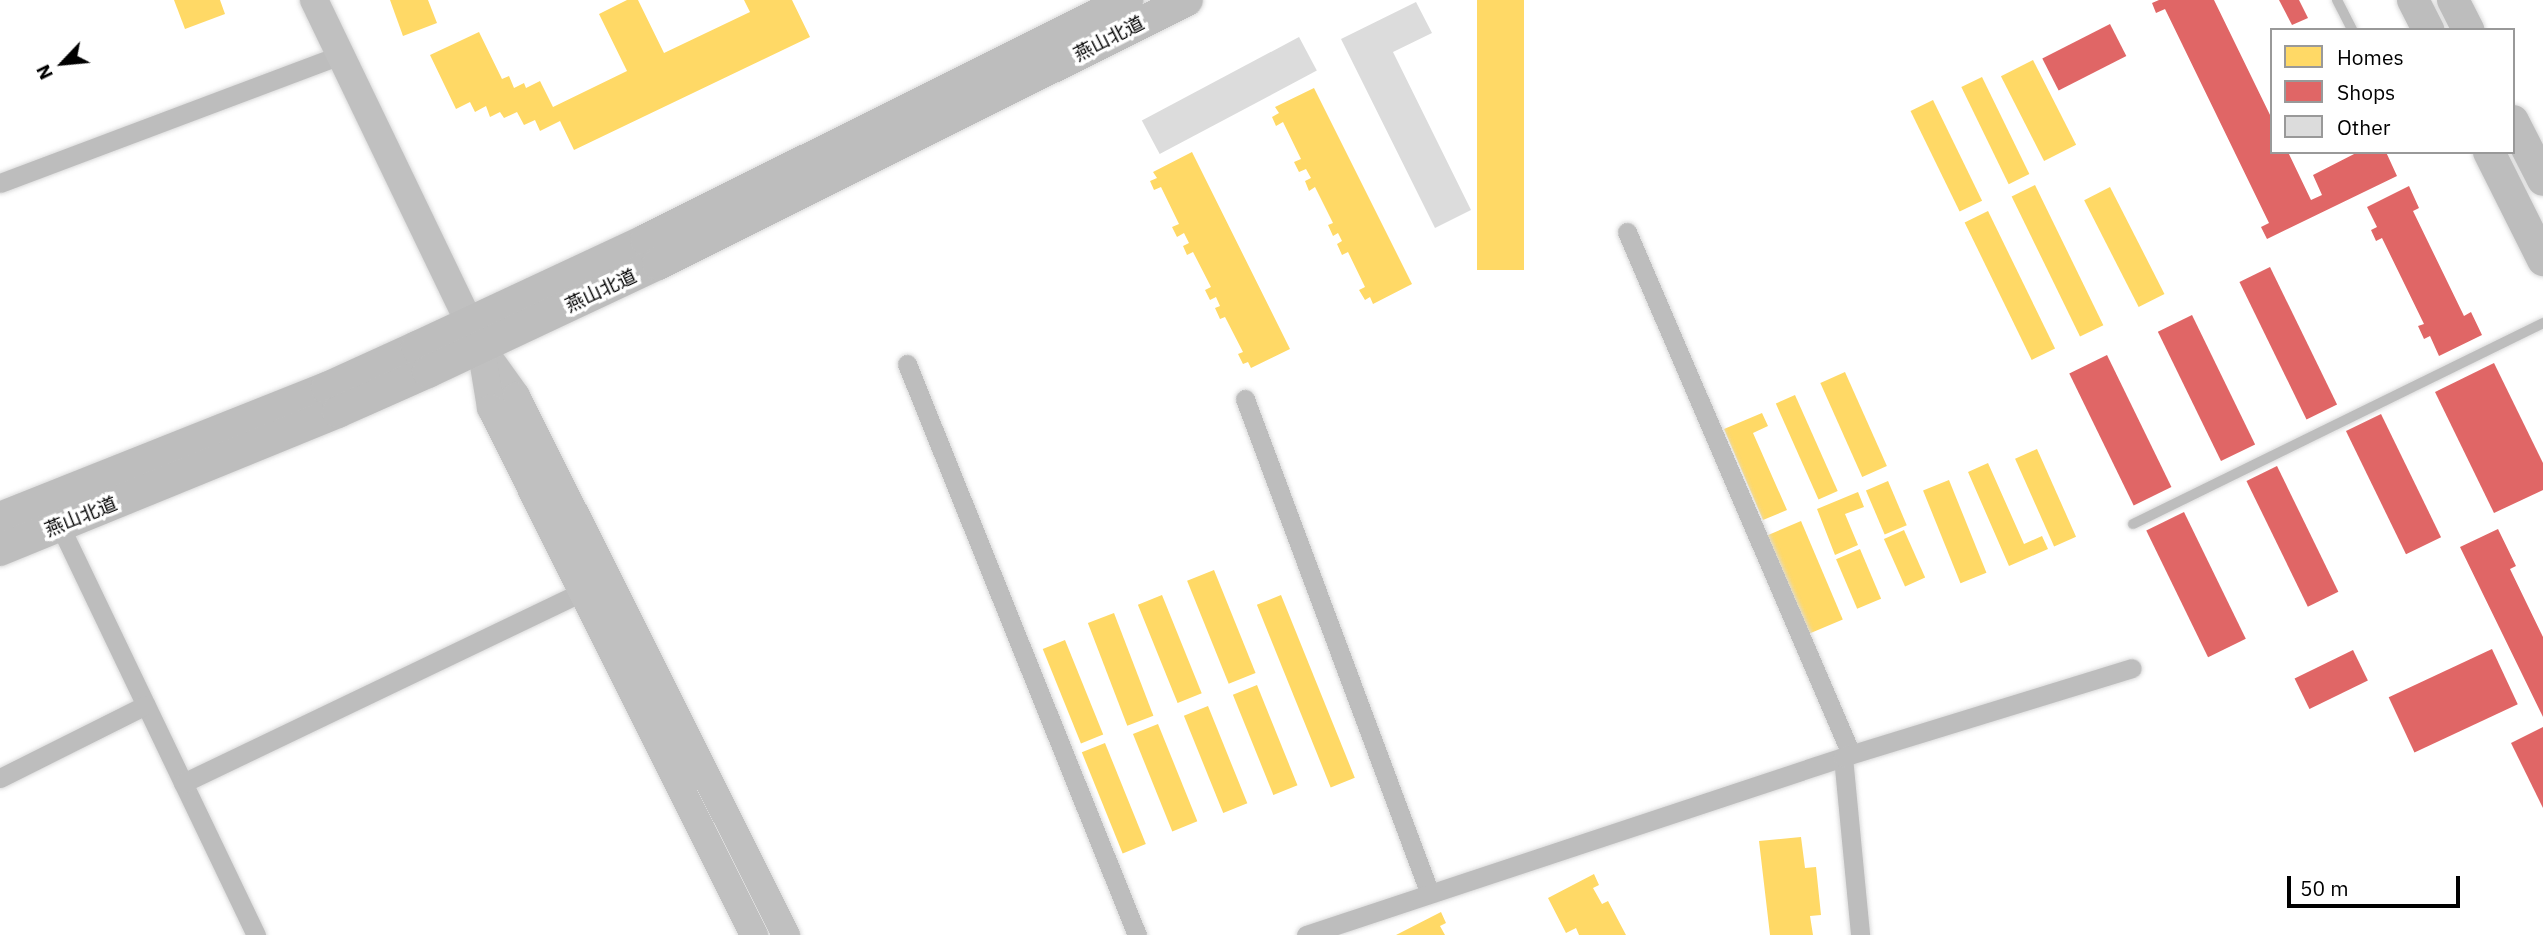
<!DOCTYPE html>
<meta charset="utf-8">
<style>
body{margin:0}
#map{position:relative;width:2543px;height:935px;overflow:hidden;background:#fff;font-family:"IBM Plex Sans","Noto Sans SC",sans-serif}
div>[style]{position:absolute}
.homes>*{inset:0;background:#ffd966;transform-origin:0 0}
.shops>*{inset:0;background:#e06666;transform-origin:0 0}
.building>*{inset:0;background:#dcdcdc;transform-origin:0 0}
.roads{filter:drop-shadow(0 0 2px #dbdbdb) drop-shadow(0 0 2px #dbdbdb)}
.service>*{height:10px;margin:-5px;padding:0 5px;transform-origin:5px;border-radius:5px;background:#bdbdbd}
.minor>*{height:19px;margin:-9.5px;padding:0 9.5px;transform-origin:9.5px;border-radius:9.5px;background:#bdbdbd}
.secondary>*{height:28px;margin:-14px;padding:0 14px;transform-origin:14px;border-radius:14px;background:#c0c0c0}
.primary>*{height:32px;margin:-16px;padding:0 16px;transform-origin:16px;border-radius:16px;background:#bdbdbd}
span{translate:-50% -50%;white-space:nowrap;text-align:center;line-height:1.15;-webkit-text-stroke:7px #fff;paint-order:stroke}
.street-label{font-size:19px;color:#000}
.legend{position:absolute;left:2270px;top:28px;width:245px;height:126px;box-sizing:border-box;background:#fff;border:2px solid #999;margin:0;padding:9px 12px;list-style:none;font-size:21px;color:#000}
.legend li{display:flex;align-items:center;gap:14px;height:35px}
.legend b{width:35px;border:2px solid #999}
.north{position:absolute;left:28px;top:28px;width:70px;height:70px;-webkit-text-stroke:5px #fff;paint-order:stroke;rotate:244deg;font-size:19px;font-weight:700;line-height:28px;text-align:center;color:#000}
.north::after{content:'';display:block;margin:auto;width:24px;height:32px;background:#000;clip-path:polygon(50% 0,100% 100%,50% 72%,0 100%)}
.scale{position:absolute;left:2287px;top:876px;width:173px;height:32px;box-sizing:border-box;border:4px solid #000;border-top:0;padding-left:9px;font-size:21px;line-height:24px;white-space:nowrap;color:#000;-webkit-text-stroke:5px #fff;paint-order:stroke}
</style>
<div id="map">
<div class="homes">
<div style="clip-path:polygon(174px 0,220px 0,225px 14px,185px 29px)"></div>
<div style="clip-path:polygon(390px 0,428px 0,437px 23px,403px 36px)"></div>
<div style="clip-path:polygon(627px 0,638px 0,664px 53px,750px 12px,744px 0,792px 0,810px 37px,574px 150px,560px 121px,540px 131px,535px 120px,524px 125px,517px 112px,504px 118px,500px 112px,490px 117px,486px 106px,475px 112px,470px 102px,456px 109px,430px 55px,479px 32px,502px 79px,509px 76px,514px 88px,524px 83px,526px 88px,540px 81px,553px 107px,627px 71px,599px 14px)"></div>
<div style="left:1477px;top:0;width:47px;height:270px"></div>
<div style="left:2033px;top:60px;width:95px;height:36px;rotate:63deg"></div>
<div style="left:1982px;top:77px;width:108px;height:23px;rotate:64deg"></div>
<div style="clip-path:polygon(1314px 88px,1412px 284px,1373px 304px,1370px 297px,1365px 300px,1359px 290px,1365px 287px,1348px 252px,1342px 255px,1337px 244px,1342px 241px,1338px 233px,1333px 236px,1328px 225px,1333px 223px,1315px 187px,1309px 191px,1305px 181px,1311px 178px,1306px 169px,1299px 172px,1294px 162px,1301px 159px,1283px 122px,1276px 126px,1272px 117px,1279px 113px,1275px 107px)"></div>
<div style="left:1933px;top:100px;width:112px;height:25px;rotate:64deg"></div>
<div style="clip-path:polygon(1192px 152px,1290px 349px,1251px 368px,1248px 362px,1243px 364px,1238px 354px,1243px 352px,1225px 317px,1220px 319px,1215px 308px,1220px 306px,1216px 297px,1210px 300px,1205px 290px,1211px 287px,1193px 252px,1187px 255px,1183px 246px,1189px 243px,1184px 233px,1177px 237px,1172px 227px,1179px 224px,1161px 187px,1154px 190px,1150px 181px,1157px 178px,1153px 172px)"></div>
<div style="left:2035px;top:185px;width:156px;height:26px;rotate:64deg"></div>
<div style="left:2110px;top:187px;width:120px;height:29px;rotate:63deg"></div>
<div style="left:1988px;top:211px;width:153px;height:26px;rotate:64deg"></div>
<div style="left:1845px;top:372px;width:103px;height:27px;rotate:66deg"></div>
<div style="left:1795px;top:395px;width:105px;height:21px;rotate:66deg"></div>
<div style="clip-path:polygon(1762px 413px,1768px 426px,1753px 433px,1787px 510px,1763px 520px,1724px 429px)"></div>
<div style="left:2037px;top:449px;width:96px;height:24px;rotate:66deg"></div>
<div style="clip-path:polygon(1988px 463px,2024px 544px,2042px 536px,2048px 549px,2009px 566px,1968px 472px)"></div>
<div style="left:1949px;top:480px;width:100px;height:28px;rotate:68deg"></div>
<div style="left:1888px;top:481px;width:48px;height:24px;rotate:67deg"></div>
<div style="clip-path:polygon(1858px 492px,1864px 507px,1845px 514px,1858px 545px,1835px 555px,1817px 509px)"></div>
<div style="left:1801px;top:521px;width:107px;height:40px;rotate:67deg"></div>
<div style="left:1904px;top:530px;width:52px;height:22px;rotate:66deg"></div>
<div style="left:1860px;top:549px;width:54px;height:26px;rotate:67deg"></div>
<div style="left:1214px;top:570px;width:111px;height:29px;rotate:68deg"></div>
<div style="left:1162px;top:595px;width:106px;height:26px;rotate:68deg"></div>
<div style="left:1281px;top:595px;width:197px;height:26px;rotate:68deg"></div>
<div style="left:1114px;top:613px;width:110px;height:28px;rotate:69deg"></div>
<div style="left:1065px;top:640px;width:102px;height:24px;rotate:68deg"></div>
<div style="left:1257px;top:685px;width:108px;height:26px;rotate:68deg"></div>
<div style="left:1208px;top:706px;width:105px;height:26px;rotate:68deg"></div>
<div style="left:1158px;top:724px;width:105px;height:27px;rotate:68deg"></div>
<div style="left:1105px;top:743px;width:109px;height:25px;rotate:68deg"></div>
<div style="clip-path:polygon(1801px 837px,1805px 868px,1816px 867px,1821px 915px,1810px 916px,1813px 935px,1770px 935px,1759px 841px)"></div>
<div style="clip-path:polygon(1594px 874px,1599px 885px,1593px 888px,1602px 904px,1608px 901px,1626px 935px,1579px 935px,1576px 928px,1566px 933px,1548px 898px)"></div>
<div style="clip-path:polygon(1441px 912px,1446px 923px,1440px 926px,1445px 935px,1396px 935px)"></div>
</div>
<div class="shops">
<div style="clip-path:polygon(2159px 0,2214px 0,2272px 119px,2272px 152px,2288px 152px,2311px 200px,2322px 195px,2313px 175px,2358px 152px,2386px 152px,2397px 176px,2267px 239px,2261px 227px,2269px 223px,2165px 9px,2156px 13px,2152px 3px)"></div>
<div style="clip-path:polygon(2279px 0,2299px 0,2308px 18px,2292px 25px)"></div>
<div style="left:2110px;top:24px;width:36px;height:76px;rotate:63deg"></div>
<div style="clip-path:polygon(2409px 186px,2419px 208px,2413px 211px,2464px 316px,2471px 312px,2482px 335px,2439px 356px,2430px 336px,2424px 339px,2418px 326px,2424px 324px,2382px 238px,2376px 241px,2371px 230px,2377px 227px,2367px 207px)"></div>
<div style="left:2270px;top:267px;width:153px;height:34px;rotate:64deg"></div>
<div style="left:2192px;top:315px;width:144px;height:38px;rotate:64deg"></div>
<div style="left:2107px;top:355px;width:147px;height:42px;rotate:64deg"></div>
<div style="clip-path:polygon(2494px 363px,2543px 463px,2543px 490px,2494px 513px,2435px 392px)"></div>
<div style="left:2381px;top:414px;width:137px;height:39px;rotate:64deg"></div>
<div style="left:2277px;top:466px;width:140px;height:34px;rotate:64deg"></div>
<div style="left:2184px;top:512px;width:141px;height:42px;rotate:64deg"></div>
<div style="clip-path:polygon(2498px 529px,2516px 566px,2510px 569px,2543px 637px,2543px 717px,2460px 547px)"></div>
<div style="left:2492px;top:649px;width:61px;height:114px;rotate:65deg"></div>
<div style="left:2353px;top:650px;width:34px;height:65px;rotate:64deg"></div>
<div style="clip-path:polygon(2543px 727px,2543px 808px,2511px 743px)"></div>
</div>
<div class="building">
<div style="clip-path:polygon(1416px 2px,1432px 33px,1393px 52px,1471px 210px,1435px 228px,1341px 39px)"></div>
<div style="left:1299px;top:37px;width:38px;height:178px;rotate:62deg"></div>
</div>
<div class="roads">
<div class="service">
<div style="left:2337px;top:0;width:34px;rotate:63deg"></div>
<div style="left:2133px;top:524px;width:457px;rotate:-26.1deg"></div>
</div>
<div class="minor">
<div style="left:0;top:183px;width:363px;rotate:-20.6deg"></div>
<div style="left:1627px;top:232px;width:568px;rotate:66.77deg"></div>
<div style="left:907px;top:364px;width:616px;rotate:68.06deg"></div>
<div style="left:1245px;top:399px;width:528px;rotate:69.51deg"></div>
<div style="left:60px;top:526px;width:454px;rotate:64.4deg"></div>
<div style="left:1843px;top:757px;width:179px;rotate:84.5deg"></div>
<div style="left:0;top:778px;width:163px;rotate:-26.6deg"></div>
<div style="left:183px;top:783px;width:441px;rotate:-25.6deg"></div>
<div style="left:1306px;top:935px;width:566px;rotate:-18.34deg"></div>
<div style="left:1843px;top:757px;width:302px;rotate:-17.1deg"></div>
</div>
<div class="secondary">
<div style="left:314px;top:0;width:385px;rotate:64.3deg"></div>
<div style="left:481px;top:347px;width:60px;rotate:54.5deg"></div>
<div style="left:516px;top:396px;width:603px;rotate:63.39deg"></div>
<div style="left:482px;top:353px;width:56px;rotate:80.7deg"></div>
<div style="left:491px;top:408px;width:589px;rotate:63.48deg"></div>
</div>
<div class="primary">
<div style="left:2413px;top:0;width:34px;rotate:63deg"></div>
<div style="left:2453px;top:0;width:34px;rotate:63deg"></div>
<div style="left:2513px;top:121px;width:66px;rotate:63deg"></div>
<div style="left:2489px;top:152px;width:121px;rotate:63.4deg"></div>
<div style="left:0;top:518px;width:352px;rotate:-21.7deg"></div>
<div style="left:327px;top:388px;width:99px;rotate:-24.5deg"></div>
<div style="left:417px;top:347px;width:253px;rotate:-25deg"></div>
<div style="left:646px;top:240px;width:538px;rotate:-26.52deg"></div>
<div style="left:0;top:550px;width:365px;rotate:-22.2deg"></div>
<div style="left:338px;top:412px;width:98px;rotate:-24deg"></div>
<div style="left:428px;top:372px;width:254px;rotate:-25.2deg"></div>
<div style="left:658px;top:264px;width:591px;rotate:-26.52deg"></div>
</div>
</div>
<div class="street-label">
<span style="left:1109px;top:39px;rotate:-27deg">燕山北道</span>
<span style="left:601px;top:291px;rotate:-25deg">燕山北道</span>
<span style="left:81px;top:517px;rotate:-22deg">燕山北道</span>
</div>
<ul class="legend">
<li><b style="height:19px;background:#ffd966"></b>Homes</li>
<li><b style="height:19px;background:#e06666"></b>Shops</li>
<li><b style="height:19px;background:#dcdcdc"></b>Other</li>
</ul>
<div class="north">N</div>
<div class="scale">50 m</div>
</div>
